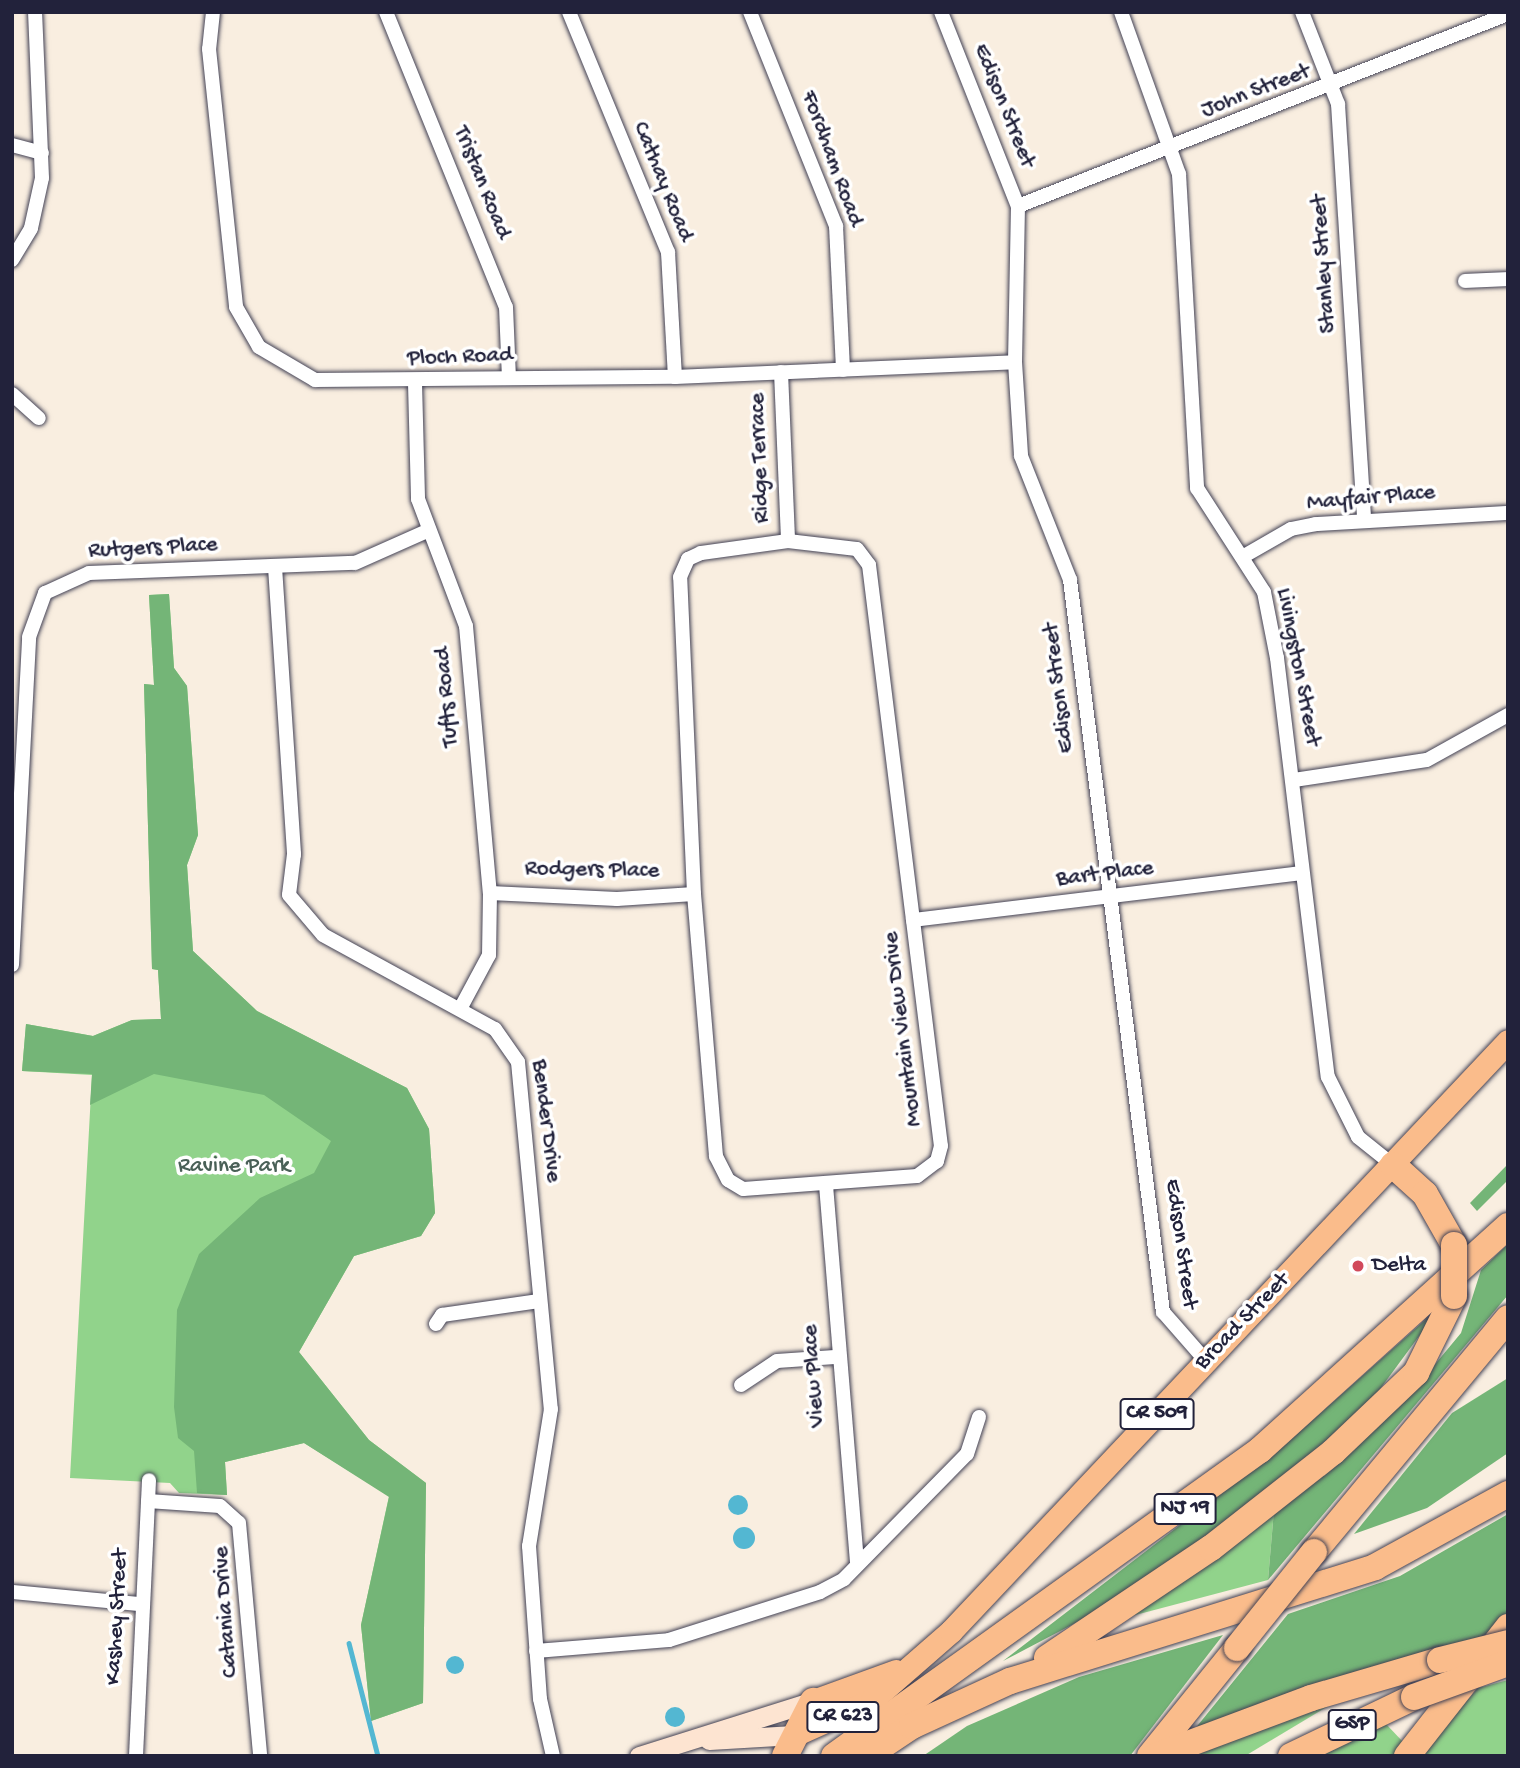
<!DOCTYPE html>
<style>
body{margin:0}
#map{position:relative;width:1520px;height:1768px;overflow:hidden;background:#f9eee0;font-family:"Gochi Hand",sans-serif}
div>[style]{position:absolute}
.green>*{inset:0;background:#91d38b}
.forest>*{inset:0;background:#74b577}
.water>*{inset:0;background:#53b7d2}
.round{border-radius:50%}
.stream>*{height:4.5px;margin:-2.25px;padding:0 2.25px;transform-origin:2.25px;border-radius:2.25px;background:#53b7d2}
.roads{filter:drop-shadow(0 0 2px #424154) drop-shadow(0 0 2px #424154)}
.street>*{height:14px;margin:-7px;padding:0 7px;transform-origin:7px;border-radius:7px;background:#fff}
.secondary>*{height:19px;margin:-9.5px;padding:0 9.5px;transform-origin:9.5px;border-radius:9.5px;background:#fde4d1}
.primary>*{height:23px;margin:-11.5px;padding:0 11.5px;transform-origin:11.5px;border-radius:11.5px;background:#fabc8b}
.highway>*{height:26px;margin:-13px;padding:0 13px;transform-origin:13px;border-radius:13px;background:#fabc8b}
.bridges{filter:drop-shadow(0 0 2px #424154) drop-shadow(0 0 2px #424154)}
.highway-bridge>*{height:26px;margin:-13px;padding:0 13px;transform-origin:13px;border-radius:13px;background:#fabc8b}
.dots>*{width:19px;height:19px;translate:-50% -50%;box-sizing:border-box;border:4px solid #fff;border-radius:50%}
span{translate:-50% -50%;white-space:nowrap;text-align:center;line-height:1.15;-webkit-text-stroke:7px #fff;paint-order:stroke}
.shield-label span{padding:2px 5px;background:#fff;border:2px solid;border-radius:5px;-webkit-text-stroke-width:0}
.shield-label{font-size:21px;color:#22223b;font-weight:700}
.street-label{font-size:23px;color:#22223b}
.park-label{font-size:23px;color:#496057}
.poi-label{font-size:23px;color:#22223b}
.left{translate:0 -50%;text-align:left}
.frame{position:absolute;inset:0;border:14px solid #22223b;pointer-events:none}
</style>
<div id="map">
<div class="green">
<div style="clip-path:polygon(169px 594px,174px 668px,187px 686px,198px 835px,187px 865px,193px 951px,257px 1011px,407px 1088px,429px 1129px,435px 1213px,421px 1236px,354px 1256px,299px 1352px,369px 1440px,426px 1483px,423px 1703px,371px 1721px,361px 1625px,389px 1496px,304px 1443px,225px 1462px,227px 1495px,179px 1493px,170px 1483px,70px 1478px,92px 1075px,22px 1071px,26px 1024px,93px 1036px,132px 1020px,161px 1019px,158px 970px,152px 969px,144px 684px,154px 685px,149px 595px)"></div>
<div style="clip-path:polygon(1274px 1510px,1268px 1580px,1124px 1618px)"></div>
<div style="clip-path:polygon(1508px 1680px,1508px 1756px,1418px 1756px,1478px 1688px)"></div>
<div style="clip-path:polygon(1330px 1705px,1245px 1756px,1178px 1756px)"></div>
<div style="clip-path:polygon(1386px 1724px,1405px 1744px,1393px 1756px,1321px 1756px)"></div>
</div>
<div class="forest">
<div style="clip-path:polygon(169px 594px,174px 668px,187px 686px,198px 835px,187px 865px,193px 951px,257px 1011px,407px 1088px,429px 1129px,435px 1213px,421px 1236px,354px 1256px,299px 1352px,369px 1440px,426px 1483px,423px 1703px,371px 1721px,361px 1625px,389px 1497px,304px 1443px,225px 1462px,227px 1495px,197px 1493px,194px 1451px,178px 1438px,174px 1407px,177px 1310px,199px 1254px,260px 1198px,314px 1173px,331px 1141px,264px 1095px,154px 1074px,90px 1105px,92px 1074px,22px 1071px,26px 1024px,93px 1036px,132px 1020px,161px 1019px,158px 970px,152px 969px,144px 684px,154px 685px,149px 595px)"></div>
<div style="clip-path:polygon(1508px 1164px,1508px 1180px,1477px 1211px,1470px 1203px)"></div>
<div style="clip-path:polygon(1508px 1244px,1508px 1295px,1268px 1580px,1274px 1510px,1422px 1380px,1461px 1333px,1481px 1270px)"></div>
<div style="clip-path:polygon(1442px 1305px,1369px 1404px,1240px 1514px,1123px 1598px,1003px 1661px,1288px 1442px)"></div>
<div style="clip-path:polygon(1508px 1378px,1508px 1453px,1427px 1508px,1354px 1534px,1452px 1413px)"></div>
<div style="clip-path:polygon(1508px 1514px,1508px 1611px,1493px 1635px,1194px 1730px,1288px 1614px,1400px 1576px)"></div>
<div style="clip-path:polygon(1223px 1635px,1130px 1756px,923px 1756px,967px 1726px,1079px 1677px)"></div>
</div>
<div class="water">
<div class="round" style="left:728px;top:1495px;width:20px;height:20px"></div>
<div class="round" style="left:733px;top:1527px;width:22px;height:22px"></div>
<div class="round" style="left:446px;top:1656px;width:18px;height:18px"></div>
<div class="round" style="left:665px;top:1707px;width:20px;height:20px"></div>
</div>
<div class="stream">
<div style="left:349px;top:1643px;width:117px;rotate:75.6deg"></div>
</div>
<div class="roads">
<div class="street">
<div style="left:213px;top:12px;width:37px;rotate:96deg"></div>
<div style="left:209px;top:49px;width:259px;rotate:84deg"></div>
<div style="left:236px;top:307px;width:46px;rotate:60.1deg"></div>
<div style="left:259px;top:347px;width:65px;rotate:30.5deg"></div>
<div style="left:315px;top:380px;width:360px;rotate:-0.5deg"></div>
<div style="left:675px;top:377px;width:340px;rotate:-2.5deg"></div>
<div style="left:386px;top:12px;width:318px;rotate:67.9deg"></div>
<div style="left:506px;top:307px;width:71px;rotate:87.6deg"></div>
<div style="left:569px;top:12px;width:260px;rotate:67.6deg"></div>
<div style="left:668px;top:252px;width:125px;rotate:86.8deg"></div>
<div style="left:750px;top:12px;width:231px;rotate:68.1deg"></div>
<div style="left:836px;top:226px;width:144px;rotate:87.2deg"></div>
<div style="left:941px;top:12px;width:209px;rotate:68.4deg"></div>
<div style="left:1018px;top:206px;width:156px;rotate:91.1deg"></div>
<div style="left:1015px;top:362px;width:94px;rotate:86.3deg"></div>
<div style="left:1021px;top:456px;width:133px;rotate:68.4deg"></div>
<div style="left:1070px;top:580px;width:738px;rotate:82.76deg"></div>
<div style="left:1163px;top:1312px;width:65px;rotate:48.7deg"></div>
<div style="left:1121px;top:12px;width:172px;rotate:70.3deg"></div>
<div style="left:1179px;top:174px;width:315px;rotate:86.7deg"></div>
<div style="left:1197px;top:488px;width:124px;rotate:57.2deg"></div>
<div style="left:1264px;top:592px;width:67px;rotate:78.9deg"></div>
<div style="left:1277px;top:658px;width:422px;rotate:83.1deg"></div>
<div style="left:1328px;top:1077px;width:67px;rotate:63.4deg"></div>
<div style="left:1358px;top:1137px;width:45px;rotate:38.7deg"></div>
<div style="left:1302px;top:12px;width:99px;rotate:68.6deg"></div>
<div style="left:1338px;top:104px;width:417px;rotate:86.4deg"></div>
<div style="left:12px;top:145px;width:31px;rotate:15deg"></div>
<div style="left:1018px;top:206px;width:526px;rotate:-21.4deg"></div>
<div style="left:12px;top:260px;width:37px;rotate:-59deg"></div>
<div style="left:31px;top:228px;width:51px;rotate:-77.6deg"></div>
<div style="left:42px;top:178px;width:166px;rotate:-92.4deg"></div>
<div style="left:1465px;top:281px;width:43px;rotate:-2.7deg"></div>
<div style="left:781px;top:372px;width:169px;rotate:87.6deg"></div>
<div style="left:415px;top:383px;width:116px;rotate:88.5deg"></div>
<div style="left:418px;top:499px;width:136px;rotate:69.3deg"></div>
<div style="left:466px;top:626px;width:268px;rotate:84.9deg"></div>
<div style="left:490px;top:893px;width:62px;rotate:90.9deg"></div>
<div style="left:489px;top:955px;width:61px;rotate:118.2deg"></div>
<div style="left:12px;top:394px;width:36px;rotate:42deg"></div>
<div style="left:788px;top:541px;width:69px;rotate:6.6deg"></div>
<div style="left:857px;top:549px;width:20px;rotate:53deg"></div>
<div style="left:869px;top:565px;width:585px;rotate:82.94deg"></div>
<div style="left:941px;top:1146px;width:16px;rotate:105deg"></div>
<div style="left:937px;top:1161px;width:25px;rotate:143deg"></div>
<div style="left:917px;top:1176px;width:174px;rotate:175.7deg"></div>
<div style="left:743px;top:1189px;width:17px;rotate:-149deg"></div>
<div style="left:728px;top:1180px;width:27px;rotate:-117deg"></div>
<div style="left:716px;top:1156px;width:263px;rotate:-94.8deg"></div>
<div style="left:694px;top:894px;width:317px;rotate:-92.5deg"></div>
<div style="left:680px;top:577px;width:20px;rotate:-66deg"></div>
<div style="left:688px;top:559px;width:14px;rotate:-25deg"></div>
<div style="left:701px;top:553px;width:88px;rotate:-7.9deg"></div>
<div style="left:1244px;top:556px;width:54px;rotate:-29.9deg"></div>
<div style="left:1291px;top:529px;width:25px;rotate:-11deg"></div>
<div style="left:1316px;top:524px;width:192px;rotate:-3.3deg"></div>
<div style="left:275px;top:567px;width:288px;rotate:86.2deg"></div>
<div style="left:294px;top:854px;width:41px;rotate:97deg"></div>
<div style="left:289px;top:895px;width:52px;rotate:49.6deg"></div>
<div style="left:323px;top:935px;width:196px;rotate:28.7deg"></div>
<div style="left:495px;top:1029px;width:40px;rotate:55.1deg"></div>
<div style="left:518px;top:1062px;width:349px;rotate:84.6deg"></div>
<div style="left:551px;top:1409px;width:139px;rotate:99.1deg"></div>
<div style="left:529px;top:1546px;width:153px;rotate:85.9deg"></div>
<div style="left:540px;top:1699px;width:58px;rotate:77.2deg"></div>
<div style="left:1294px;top:780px;width:134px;rotate:-8.6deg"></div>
<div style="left:1427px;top:760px;width:93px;rotate:-29.1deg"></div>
<div style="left:490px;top:893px;width:127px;rotate:2.7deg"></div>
<div style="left:617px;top:899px;width:77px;rotate:-3.7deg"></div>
<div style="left:913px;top:920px;width:391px;rotate:-6.9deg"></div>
<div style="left:12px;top:965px;width:328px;rotate:-87deg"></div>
<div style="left:29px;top:637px;width:47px;rotate:-70deg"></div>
<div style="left:45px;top:593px;width:48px;rotate:-24.4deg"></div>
<div style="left:89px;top:573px;width:266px;rotate:-2.2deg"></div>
<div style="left:355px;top:563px;width:79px;rotate:-24deg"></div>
<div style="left:826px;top:1185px;width:379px;rotate:85.3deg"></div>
<div style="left:436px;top:1324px;width:11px;rotate:-56deg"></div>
<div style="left:442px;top:1315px;width:98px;rotate:-8.2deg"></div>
<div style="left:741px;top:1385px;width:43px;rotate:-33.7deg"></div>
<div style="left:777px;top:1361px;width:58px;rotate:-3.9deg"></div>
<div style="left:148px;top:1501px;width:72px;rotate:4deg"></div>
<div style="left:220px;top:1506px;width:25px;rotate:42deg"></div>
<div style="left:239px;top:1523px;width:234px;rotate:84.8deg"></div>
<div style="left:12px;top:1592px;width:128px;rotate:5.4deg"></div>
<div style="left:536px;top:1651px;width:133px;rotate:-4.7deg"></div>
<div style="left:669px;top:1640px;width:158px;rotate:-17.6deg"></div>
<div style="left:820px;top:1592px;width:27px;rotate:-28deg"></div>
<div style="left:844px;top:1579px;width:175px;rotate:-45.5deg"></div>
<div style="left:967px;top:1454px;width:39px;rotate:-72deg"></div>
<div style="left:136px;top:1756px;width:276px;rotate:-87.3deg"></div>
</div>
<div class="secondary">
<div style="left:709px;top:1740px;width:85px;rotate:-3.4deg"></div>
<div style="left:639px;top:1756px;width:182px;rotate:-17.5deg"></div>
</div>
<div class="primary">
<div style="left:813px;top:1701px;width:88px;rotate:-19.9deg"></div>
<div style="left:794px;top:1735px;width:85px;rotate:-24.2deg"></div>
<div style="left:872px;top:1700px;width:105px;rotate:-41.1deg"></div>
<div style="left:951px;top:1631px;width:811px;rotate:-46.65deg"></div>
</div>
<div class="highway">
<div style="left:1393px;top:1165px;width:43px;rotate:42.2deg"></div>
<div style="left:1425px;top:1194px;width:59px;rotate:60.4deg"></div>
<div style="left:1314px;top:1552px;width:304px;rotate:-50.3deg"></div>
<div style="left:1047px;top:1658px;width:197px;rotate:-33.9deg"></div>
<div style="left:1211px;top:1548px;width:155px;rotate:-38.2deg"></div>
<div style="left:1333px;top:1452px;width:115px;rotate:-43.6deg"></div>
<div style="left:1416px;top:1373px;width:86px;rotate:-63.7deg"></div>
<div style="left:785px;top:1756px;width:62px;rotate:-63deg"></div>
<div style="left:834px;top:1756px;width:525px;rotate:-35.69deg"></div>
<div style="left:1260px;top:1450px;width:334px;rotate:-42.1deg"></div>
<div style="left:867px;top:1756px;width:54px;rotate:-33.7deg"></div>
<div style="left:912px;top:1726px;width:108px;rotate:-24.7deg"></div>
<div style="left:1010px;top:1681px;width:382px;rotate:-17.3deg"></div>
<div style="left:1375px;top:1567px;width:152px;rotate:-28.8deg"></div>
<div style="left:1150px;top:1756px;width:139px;rotate:-51.1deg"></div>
<div style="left:1156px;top:1756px;width:165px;rotate:-20.5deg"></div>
<div style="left:1311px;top:1698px;width:134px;rotate:-16.4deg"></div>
<div style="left:1291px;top:1756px;width:136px;rotate:-25.6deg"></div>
<div style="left:1407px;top:1756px;width:164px;rotate:-51.9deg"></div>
</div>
</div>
<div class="bridges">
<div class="highway-bridge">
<div style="left:1454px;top:1245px;width:51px;rotate:90deg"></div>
<div style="left:1237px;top:1648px;width:123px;rotate:-51.3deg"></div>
<div style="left:1440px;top:1660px;width:70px;rotate:-14deg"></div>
<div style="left:1414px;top:1697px;width:100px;rotate:-19.9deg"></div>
</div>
</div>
<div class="dots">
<div style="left:1358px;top:1266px;background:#d1495b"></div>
</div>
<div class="shield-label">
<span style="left:1157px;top:1414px">CR 509</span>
<span style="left:1185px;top:1509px">NJ 19</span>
<span style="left:843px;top:1717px">CR 623</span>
<span style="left:1352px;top:1725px">GSP</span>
</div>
<div class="street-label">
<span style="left:1256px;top:92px;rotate:-21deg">John Street</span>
<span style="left:1003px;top:106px;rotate:68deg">Edison Street</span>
<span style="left:831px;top:159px;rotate:70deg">Fordham Road</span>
<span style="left:662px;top:182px;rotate:68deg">Cathay Road</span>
<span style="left:481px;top:183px;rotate:68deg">Tristan Road</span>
<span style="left:1325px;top:264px;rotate:-94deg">Stanley Street</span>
<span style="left:460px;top:358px;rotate:-2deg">Ploch Road</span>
<span style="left:761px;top:458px;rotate:-92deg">Ridge Terrace</span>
<span style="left:1371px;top:499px;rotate:-5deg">Mayfair Place</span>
<span style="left:153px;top:549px;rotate:-3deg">Rutgers Place</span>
<span style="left:1297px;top:667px;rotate:79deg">Livingston Street</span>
<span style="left:1060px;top:688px;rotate:-97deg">Edison Street</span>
<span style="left:448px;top:697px;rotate:-95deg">Tufts Road</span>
<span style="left:592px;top:871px;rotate:1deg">Rodgers Place</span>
<span style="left:1105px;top:875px;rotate:-7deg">Bart Place</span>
<span style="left:904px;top:1029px;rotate:-97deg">Mountain View Drive</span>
<span style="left:545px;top:1121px;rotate:83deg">Bender Drive</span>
<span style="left:1180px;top:1244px;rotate:82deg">Edison Street</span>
<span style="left:1243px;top:1322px;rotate:-46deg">Broad Street</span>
<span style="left:815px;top:1376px;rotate:-94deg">View Place</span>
<span style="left:227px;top:1612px;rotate:-94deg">Catania Drive</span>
<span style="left:118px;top:1617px;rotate:-87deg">Kashey Street</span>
</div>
<div class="park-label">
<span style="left:234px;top:1167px">Ravine Park</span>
</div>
<div class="poi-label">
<span class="left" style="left:1372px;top:1266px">Delta</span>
</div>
<div class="frame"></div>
</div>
